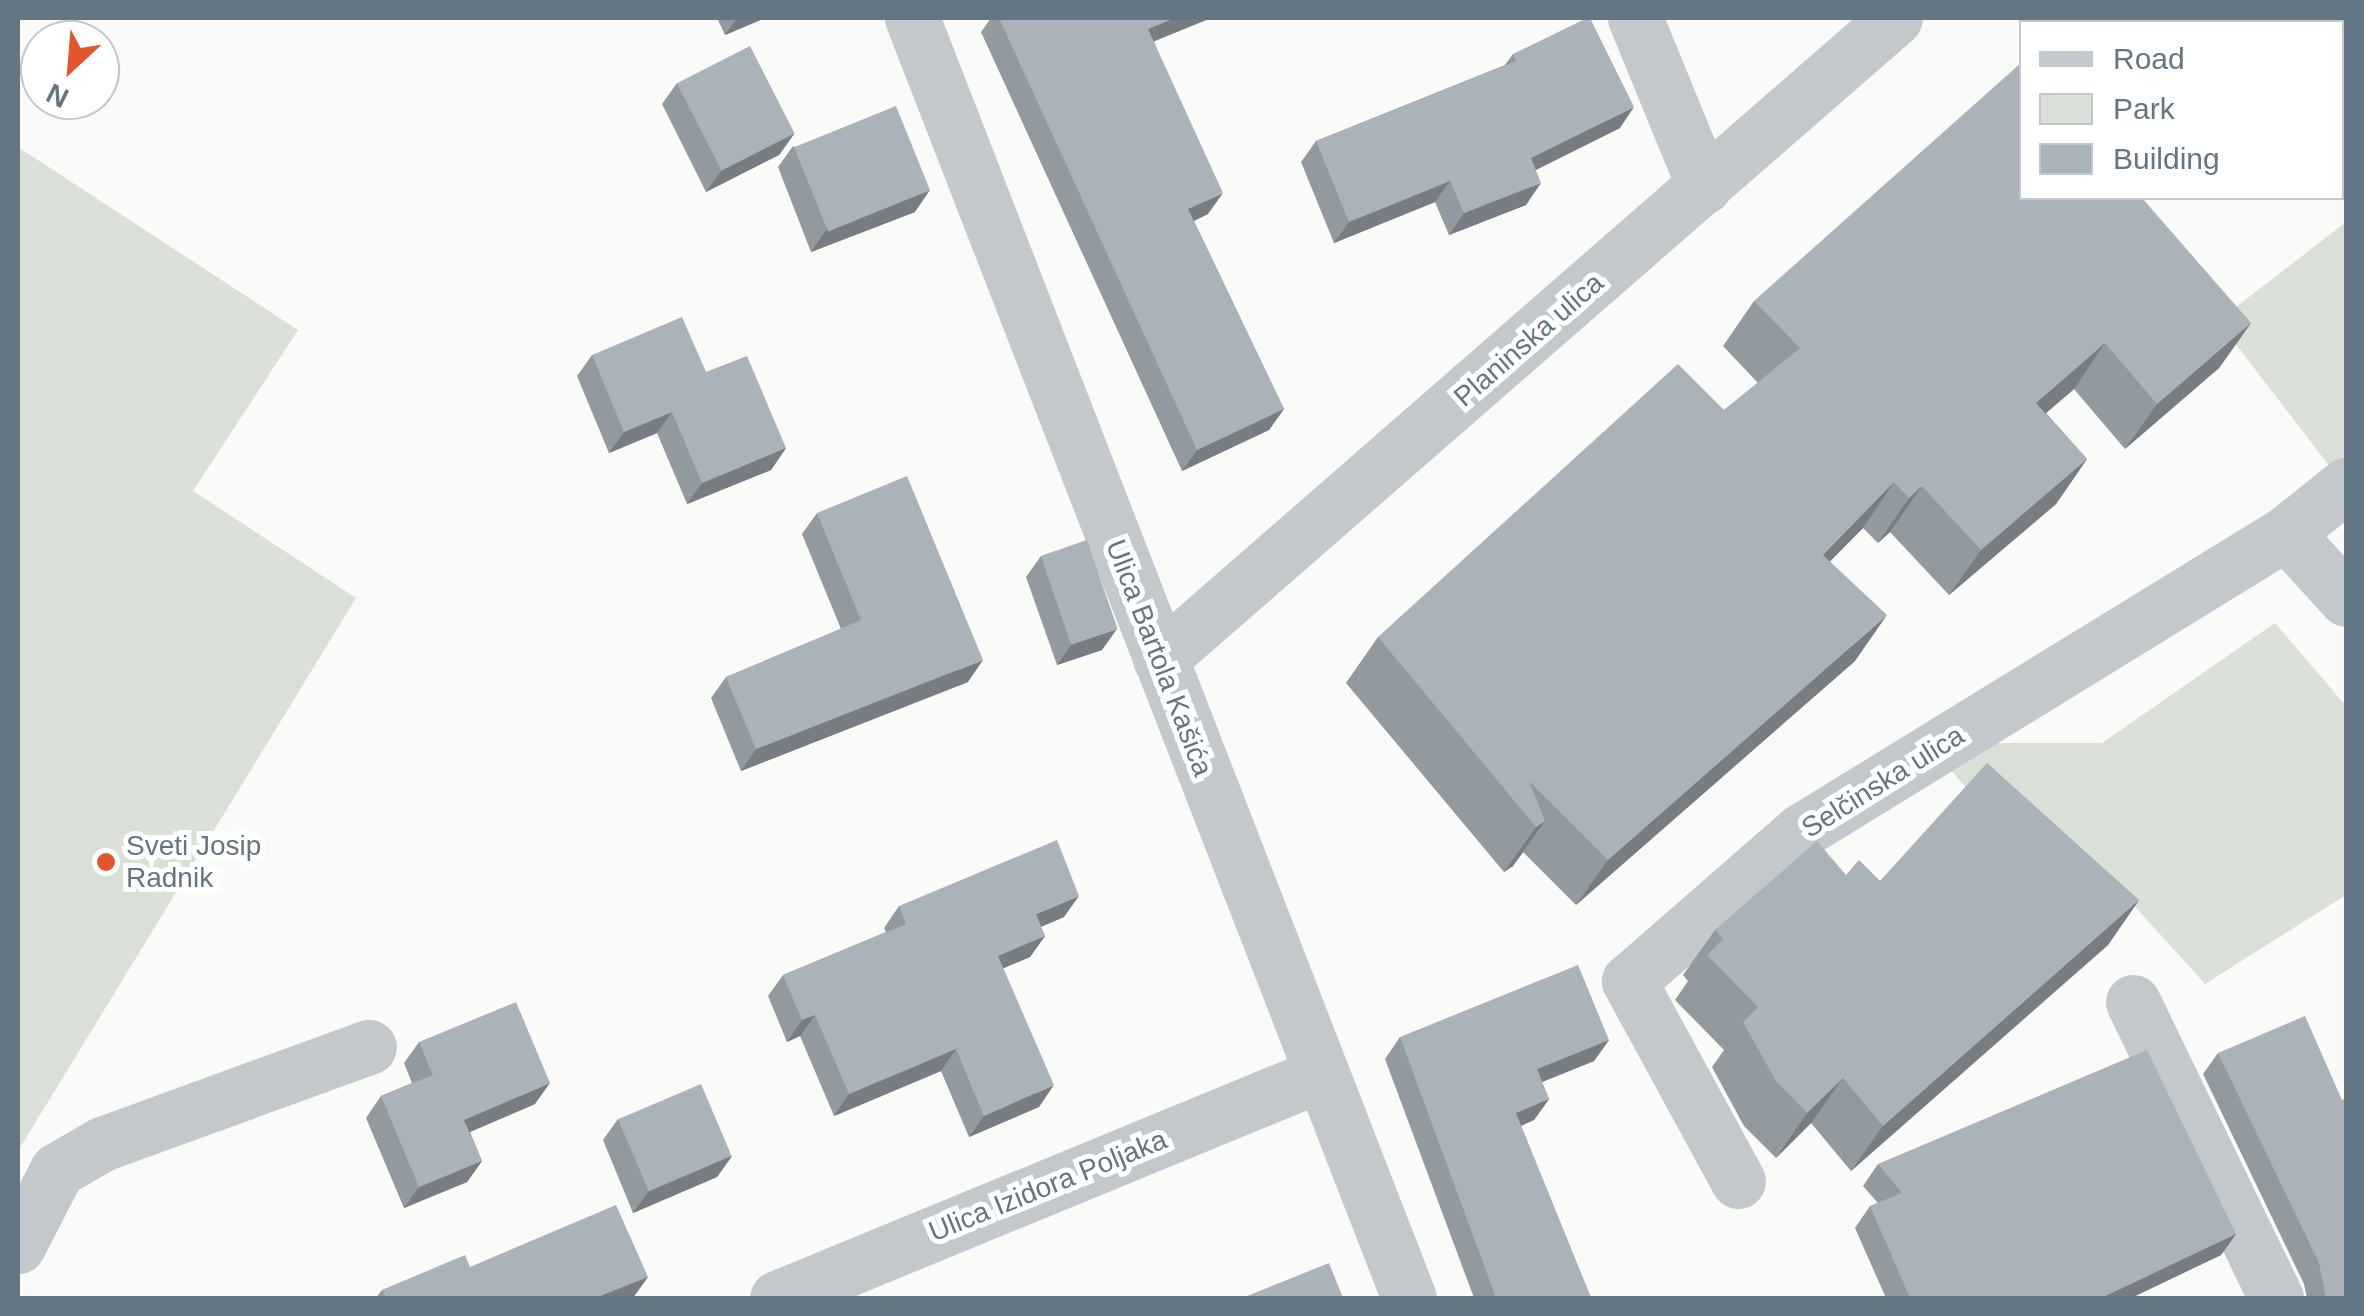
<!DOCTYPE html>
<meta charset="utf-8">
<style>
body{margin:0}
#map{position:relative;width:2364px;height:1316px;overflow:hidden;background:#fafaf8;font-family:Helvetica,sans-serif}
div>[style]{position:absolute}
.green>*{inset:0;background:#dadfd7}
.minor>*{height:55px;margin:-27.5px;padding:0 27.5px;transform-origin:27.5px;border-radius:27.5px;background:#c3c8cc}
.wall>*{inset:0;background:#929a9f;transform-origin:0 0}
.shaded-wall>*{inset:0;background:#777d82}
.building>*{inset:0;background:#aab3b9;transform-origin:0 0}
.dots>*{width:28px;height:28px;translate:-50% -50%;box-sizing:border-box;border:5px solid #fff;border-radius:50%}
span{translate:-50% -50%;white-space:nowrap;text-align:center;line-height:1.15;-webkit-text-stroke:10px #fff;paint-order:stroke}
.street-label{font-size:28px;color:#657683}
.poi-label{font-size:28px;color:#657683}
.left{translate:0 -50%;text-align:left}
.frame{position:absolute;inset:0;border:20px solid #657683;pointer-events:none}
.legend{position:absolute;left:2019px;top:20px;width:325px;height:180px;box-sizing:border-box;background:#fff;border:2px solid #c1c8cd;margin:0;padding:12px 18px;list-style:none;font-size:30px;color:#657683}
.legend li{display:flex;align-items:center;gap:20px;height:50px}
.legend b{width:50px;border:2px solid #c1c8cd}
.north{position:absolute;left:20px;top:20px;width:100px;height:100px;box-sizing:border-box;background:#fff;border:2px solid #c1c8cd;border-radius:50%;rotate:206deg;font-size:28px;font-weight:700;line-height:40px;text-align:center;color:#657683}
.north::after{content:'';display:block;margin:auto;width:35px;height:45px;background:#e4572e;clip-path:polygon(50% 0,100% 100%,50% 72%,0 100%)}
</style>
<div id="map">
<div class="green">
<div style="clip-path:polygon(18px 147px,298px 330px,193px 491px,356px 598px,18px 1151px)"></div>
<div style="clip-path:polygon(2346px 222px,2346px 469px,2337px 476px,2218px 321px)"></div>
<div style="clip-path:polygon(2275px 623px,2346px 706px,2346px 895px,2205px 984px,2084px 850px,1984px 808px,1939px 757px,1968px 743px,2102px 743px)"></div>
</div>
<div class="minor">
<div style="left:912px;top:18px;width:1373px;rotate:68.78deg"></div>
<div style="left:1635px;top:18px;width:182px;rotate:67.7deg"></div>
<div style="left:2286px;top:533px;width:89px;rotate:47.7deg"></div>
<div style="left:1160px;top:659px;width:975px;rotate:-41.09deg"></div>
<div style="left:2133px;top:1002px;width:329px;rotate:64.2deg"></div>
<div style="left:1738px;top:1181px;width:228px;rotate:-118.6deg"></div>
<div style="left:1629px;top:981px;width:228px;rotate:-41.1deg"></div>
<div style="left:1801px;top:831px;width:569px;rotate:-31.57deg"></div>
<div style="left:2286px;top:533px;width:77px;rotate:-38.7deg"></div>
<div style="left:18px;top:1246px;width:85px;rotate:-62.8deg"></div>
<div style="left:57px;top:1170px;width:52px;rotate:-30deg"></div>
<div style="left:102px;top:1144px;width:284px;rotate:-20deg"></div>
<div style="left:777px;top:1298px;width:586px;rotate:-22.36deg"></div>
</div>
<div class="wall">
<div style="clip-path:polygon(717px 18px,765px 18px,725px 35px)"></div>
<div style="clip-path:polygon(991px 18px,1211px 18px,1154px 41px,1208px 214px,1194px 221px,1284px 409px,1269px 430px,1182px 471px,981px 32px)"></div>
<div style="clip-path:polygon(2064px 18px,2136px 18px,2130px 22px,2069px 22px)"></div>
<div style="left:2346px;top:18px;width:134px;height:6px;rotate:90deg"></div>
<div style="clip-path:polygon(1513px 54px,1620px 128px,1535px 170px,1526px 205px,1449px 235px,1435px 202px,1334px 243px,1301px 162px,1316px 141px,1505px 65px)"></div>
<div style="clip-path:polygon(677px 83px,794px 134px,779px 155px,706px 192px,662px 104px)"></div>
<div style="clip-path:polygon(793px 146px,915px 212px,811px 252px,778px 167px)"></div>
<div style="clip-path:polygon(1754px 301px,2251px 323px,2219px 368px,2125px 449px,2074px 389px,2046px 413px,2087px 459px,2056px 504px,1949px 595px,1890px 532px,1878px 543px,1863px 528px,1830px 561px,1855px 661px,1576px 905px,1523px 852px,1513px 866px,1504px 872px,1346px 683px,1378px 637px,1724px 410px,1758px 383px,1723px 346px)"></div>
<div style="clip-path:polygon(592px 355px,706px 372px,786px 448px,771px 470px,687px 504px,657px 433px,609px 453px,577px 376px)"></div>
<div style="clip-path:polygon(817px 513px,968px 682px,741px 771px,711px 698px,726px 677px,841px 629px,802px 534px)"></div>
<div style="clip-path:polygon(1041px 556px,1102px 650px,1057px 665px,1026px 577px)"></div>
<div style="clip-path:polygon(1846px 875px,1880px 881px,2139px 900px,2108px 945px,1851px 1171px,1811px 1123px,1776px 1158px,1744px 1126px,1712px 1067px,1724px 1050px,1675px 1000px,1688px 981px,1683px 975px,1715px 930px)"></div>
<div style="clip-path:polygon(899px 906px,1064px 917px,1041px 927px,1045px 936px,1030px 957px,1003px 968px,1039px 1107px,969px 1137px,941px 1071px,834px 1116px,800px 1036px,787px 1042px,768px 996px,783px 975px,886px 932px,884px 928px)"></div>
<div style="clip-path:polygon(1400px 1037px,1609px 1040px,1594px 1061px,1542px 1082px,1549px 1099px,1534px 1120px,1521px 1126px,1591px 1298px,1474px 1298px,1385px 1059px)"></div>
<div style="clip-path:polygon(419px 1042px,535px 1104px,470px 1132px,482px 1161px,467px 1182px,404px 1208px,366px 1118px,381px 1096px,412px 1083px,404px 1063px)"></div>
<div style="clip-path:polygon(2218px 1053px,2342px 1100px,2346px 1298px,2307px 1298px,2304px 1284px,2203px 1074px)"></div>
<div style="clip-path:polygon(618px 1119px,732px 1156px,717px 1177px,633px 1213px,603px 1140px)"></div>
<div style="clip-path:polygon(1878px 1164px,2236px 1234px,2221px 1255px,2131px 1298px,1886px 1298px,1855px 1228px,1870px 1206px,1878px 1203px,1863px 1186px)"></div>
<div style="clip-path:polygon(470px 1267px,648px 1277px,631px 1298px,376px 1298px,382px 1290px)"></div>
</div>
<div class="shaded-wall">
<div style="clip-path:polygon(737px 18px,765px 18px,725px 35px)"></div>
<div style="clip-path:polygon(1175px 18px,1211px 18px,1133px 50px,1148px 29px)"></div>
<div style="clip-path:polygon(2127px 18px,2136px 18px,2130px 22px,2122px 22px)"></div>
<div style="clip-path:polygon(1634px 107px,1620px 128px,1516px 180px,1531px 158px)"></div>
<div style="clip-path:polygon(794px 134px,779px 155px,706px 192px,721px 171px)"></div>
<div style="clip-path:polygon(1450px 181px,1435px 202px,1334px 243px,1349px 222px)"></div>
<div style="clip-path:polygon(1541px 183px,1526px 205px,1449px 235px,1464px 213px)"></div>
<div style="clip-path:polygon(930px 190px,915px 212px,811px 252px,826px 230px)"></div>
<div style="clip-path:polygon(1223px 193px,1208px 214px,1173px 231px,1188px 209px)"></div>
<div style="clip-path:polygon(2251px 323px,2219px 368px,2125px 449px,2157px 404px)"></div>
<div style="clip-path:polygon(2105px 343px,2074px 389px,2005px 448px,2036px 403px)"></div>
<div style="clip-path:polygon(1284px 409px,1269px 430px,1182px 471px,1197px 450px)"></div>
<div style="clip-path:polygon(672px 412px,657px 433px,609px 453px,624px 432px)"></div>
<div style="clip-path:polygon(786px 448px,771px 470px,687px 504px,702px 483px)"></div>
<div style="clip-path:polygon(2087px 459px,2056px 504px,1949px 595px,1981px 550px)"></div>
<div style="clip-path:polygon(1894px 482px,1863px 528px,1792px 600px,1823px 555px)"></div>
<div style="clip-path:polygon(1922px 486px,1890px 532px,1878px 543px,1909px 498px)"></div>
<div style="clip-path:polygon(1887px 615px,1855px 661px,1576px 905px,1608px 860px)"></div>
<div style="clip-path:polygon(1117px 629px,1102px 650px,1057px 665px,1072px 644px)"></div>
<div style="clip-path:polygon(983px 660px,968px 682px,741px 771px,756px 749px)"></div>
<div style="clip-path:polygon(1545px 821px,1513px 866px,1504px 872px,1536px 827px)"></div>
<div style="clip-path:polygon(1079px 896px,1064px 917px,1021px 935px,1036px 914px)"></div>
<div style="clip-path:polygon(2139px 900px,2108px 945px,1851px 1171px,1883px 1126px)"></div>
<div style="clip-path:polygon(1045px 936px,1030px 957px,983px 977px,998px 956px)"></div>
<div style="clip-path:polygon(815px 1015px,800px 1036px,787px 1042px,802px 1020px)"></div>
<div style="clip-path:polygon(1609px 1040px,1594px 1061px,1522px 1090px,1537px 1069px)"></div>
<div style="clip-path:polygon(956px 1049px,941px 1071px,834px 1116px,849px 1094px)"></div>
<div style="clip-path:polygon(1843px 1078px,1811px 1123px,1776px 1158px,1807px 1113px)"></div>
<div style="clip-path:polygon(550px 1083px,535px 1104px,449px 1141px,464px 1120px)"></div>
<div style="clip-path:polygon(1054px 1085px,1039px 1107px,969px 1137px,984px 1116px)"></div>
<div style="clip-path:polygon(1549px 1099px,1534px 1120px,1501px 1134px,1516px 1113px)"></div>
<div style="clip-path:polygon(732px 1156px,717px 1177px,633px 1213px,648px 1192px)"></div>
<div style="clip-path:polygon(482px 1161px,467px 1182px,404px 1208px,419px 1187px)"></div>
<div style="clip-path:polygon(2236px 1234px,2221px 1255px,2131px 1298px,2101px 1298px)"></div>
<div style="clip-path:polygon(648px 1277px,633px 1298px,595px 1298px)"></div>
</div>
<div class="building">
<div style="clip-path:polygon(999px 18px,1175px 18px,1148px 29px,1223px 193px,1188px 209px,1284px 409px,1197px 450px)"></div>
<div style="clip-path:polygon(1587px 18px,1590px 18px,1634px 107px,1531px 158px,1541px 183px,1464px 213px,1450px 181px,1349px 222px,1316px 141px,1516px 61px,1513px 54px)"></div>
<div style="clip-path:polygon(2099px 18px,2127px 18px,2122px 22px,2103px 22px)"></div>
<div style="clip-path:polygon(2320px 18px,2346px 18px,2346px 113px,2342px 107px,2342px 22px,2314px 22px)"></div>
<div style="left:750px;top:46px;width:98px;height:82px;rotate:63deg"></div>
<div style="clip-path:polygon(2022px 62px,2022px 198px,2142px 198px,2251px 323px,2157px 404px,2105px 343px,2036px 403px,2087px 459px,1981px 550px,1922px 486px,1909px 498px,1894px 482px,1823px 555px,1887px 615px,1608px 860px,1529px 781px,1545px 821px,1536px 827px,1378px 637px,1678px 364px,1724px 410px,1800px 348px,1754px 301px)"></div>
<div style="left:896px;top:106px;width:91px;height:110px;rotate:68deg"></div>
<div style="clip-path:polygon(682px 317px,706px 372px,747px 356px,786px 448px,702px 483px,672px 412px,624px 432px,592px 355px)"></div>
<div style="clip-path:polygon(907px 476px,983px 660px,756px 749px,726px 677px,861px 620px,817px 513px)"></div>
<div style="left:1087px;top:540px;width:94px;height:49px;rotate:71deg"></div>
<div style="clip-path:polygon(1987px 763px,2139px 900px,1883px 1126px,1843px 1078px,1807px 1113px,1776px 1081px,1743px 1022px,1758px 1007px,1707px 955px,1723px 939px,1715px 930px,1817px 841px,1846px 875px,1859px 860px,1880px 881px)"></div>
<div style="clip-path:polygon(1057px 840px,1079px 896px,1036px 914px,1045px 936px,998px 956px,1054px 1085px,984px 1116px,956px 1049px,849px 1094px,815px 1015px,802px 1020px,783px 975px,906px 924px,899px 906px)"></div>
<div style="clip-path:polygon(1578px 965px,1609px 1040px,1537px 1069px,1549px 1099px,1516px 1113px,1591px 1298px,1496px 1298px,1400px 1037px)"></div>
<div style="clip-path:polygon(516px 1002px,550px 1083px,464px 1120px,482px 1161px,419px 1187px,381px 1096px,433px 1075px,419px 1042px)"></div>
<div style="clip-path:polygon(2305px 1016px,2342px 1100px,2346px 1098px,2346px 1298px,2326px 1298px,2319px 1263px,2218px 1053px)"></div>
<div style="clip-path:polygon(2147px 1050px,2236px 1234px,2101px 1298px,1910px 1298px,1870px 1206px,1902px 1193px,1878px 1164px)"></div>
<div style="left:701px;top:1084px;width:78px;height:90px;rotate:67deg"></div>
<div style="clip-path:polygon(616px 1205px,648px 1277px,595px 1298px,386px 1298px,382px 1290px,465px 1255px,470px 1267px)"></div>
<div style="clip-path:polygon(1329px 1263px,1343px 1298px,1242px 1298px)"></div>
</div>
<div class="dots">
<div style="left:106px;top:862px;background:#e4572e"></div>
</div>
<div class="street-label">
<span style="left:1529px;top:340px;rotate:-41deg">Planinska ulica</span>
<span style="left:1159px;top:658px;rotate:69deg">Ulica Bartola Kašića</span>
<span style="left:1883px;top:782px;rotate:-32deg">Selčinska ulica</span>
<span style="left:1048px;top:1186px;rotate:-22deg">Ulica Izidora Poljaka</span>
</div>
<div class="poi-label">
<span class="left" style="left:126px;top:862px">Sveti Josip<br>Radnik</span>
</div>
<div class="frame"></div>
<ul class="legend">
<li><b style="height:12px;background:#c3c8cc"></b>Road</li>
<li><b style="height:28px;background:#dadfd7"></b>Park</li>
<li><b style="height:28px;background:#aab3b9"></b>Building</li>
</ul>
<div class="north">N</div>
</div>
